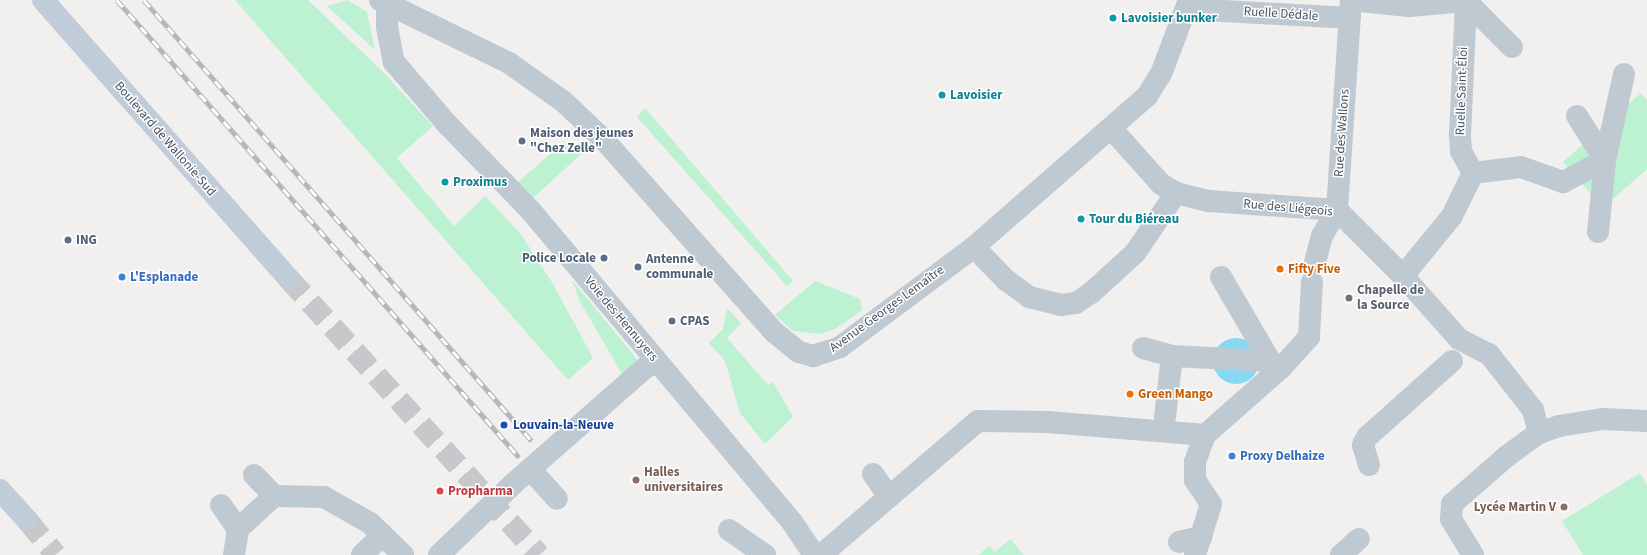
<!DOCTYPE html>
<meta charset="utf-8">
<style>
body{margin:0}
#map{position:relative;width:1647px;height:555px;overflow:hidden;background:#f2efef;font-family:"Source Sans 3",sans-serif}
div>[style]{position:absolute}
.green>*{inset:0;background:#bcf1d2}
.water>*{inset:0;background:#87d8f0}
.round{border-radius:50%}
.secondary-tunnel>*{height:22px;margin-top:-11px;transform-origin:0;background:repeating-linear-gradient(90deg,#c7c8cb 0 22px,transparent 0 33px)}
.pedestrian>*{height:22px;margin:-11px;padding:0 11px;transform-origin:11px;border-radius:11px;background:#bfc9d2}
.minor>*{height:22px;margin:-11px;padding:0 11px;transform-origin:11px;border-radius:11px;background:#bfc9d2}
.tertiary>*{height:22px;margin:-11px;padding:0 11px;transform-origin:11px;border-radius:11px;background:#bfc9d2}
.secondary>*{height:22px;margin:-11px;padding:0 11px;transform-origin:11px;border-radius:11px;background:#c1ccd9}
.rail>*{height:4.5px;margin-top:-2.25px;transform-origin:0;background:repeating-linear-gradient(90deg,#fff 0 9px,#b1b4ba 0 18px);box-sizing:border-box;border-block:1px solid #b1b4ba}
.dots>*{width:11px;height:11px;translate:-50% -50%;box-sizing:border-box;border:2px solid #fff;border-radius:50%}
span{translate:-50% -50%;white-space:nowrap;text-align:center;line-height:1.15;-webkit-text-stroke:3px #fff;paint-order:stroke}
.street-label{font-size:13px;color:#46525e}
.culture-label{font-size:13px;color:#0d838f;font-weight:700}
.left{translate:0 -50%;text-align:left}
.service-label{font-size:13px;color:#4e5e75;font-weight:700}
.right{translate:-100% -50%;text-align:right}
.food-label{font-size:13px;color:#c56008;font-weight:700}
.shop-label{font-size:13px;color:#366cbe;font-weight:700}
.worship-label{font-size:13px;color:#5b616d;font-weight:700}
.transit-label{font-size:13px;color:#164399;font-weight:700}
.education-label{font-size:13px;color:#785e54;font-weight:700}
.health-label{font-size:13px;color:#be3a42;font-weight:700}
</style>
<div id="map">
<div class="green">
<div style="clip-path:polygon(235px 0,308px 0,382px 71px,433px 126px,397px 158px,454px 226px,485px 196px,520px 233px,553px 284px,593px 358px,568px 380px)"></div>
<div style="clip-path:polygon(348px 0,367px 12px,375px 50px,327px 6px)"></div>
<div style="clip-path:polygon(1641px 93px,1647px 100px,1647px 169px,1603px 208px,1563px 162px)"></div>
<div style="clip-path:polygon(645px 108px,793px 281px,787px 286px,637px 117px)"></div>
<div style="clip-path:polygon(564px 142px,581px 154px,531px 200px,517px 183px)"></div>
<div style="clip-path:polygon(572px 280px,640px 363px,624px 377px,580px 302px)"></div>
<div style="clip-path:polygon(815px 281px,860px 299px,862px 310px,837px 328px,821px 334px,793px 331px,775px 315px)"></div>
<div style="clip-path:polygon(727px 308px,741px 323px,727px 338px,768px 385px,773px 382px,793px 417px,765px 444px,740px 413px,725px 361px,709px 343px,723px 329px)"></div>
<div style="clip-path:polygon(1640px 473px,1647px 485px,1647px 555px,1583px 555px,1562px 521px)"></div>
<div style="clip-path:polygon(1010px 539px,1024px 555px,978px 555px,989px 546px,995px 552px)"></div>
</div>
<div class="water">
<div class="round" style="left:1213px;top:338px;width:46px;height:46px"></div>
</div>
<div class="secondary-tunnel">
<div style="left:288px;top:278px;width:374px;rotate:47.8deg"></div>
<div style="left:27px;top:520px;width:45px;rotate:50.4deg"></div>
</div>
<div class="pedestrian">
<div style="left:1351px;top:0;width:58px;rotate:5.9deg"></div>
<div style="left:1409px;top:6px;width:57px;rotate:-5deg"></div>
<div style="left:1466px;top:1px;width:65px;rotate:45deg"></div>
<div style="left:387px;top:5px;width:22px;rotate:90deg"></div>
<div style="left:387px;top:27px;width:36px;rotate:79deg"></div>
<div style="left:394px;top:62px;width:82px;rotate:49.5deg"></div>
<div style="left:447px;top:124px;width:121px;rotate:46deg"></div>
<div style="left:531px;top:211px;width:406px;rotate:50deg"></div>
<div style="left:792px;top:522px;width:40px;rotate:56deg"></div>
<div style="left:1188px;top:9px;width:162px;rotate:3.2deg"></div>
<div style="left:1577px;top:116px;width:52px;rotate:57.5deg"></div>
<div style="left:1473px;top:173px;width:48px;rotate:-7.1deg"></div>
<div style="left:1521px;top:167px;width:45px;rotate:19.7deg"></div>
<div style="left:1563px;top:182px;width:47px;rotate:-27.6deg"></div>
<div style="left:1176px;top:193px;width:34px;rotate:14deg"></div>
<div style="left:1209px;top:201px;width:128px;rotate:4deg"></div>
<div style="left:1337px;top:210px;width:93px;rotate:45deg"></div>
<div style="left:1403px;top:276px;width:84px;rotate:48.4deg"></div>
<div style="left:1459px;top:339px;width:34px;rotate:27deg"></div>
<div style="left:1489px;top:354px;width:71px;rotate:51.8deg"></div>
<div style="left:1533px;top:410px;width:24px;rotate:75deg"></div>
<div style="left:1598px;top:232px;width:72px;rotate:-84.4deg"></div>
<div style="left:1605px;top:160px;width:88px;rotate:-77.5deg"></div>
<div style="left:1315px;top:262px;width:27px;rotate:-75deg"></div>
<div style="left:1322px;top:236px;width:30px;rotate:-60deg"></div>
<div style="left:1337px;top:210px;width:210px;rotate:-86.2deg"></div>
<div style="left:1403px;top:276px;width:77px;rotate:-50.8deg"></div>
<div style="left:1452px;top:216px;width:48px;rotate:-64deg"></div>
<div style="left:1473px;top:173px;width:25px;rotate:-119deg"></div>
<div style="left:1461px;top:151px;width:16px;rotate:-94deg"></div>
<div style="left:1460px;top:135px;width:134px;rotate:-87.4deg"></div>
<div style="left:1466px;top:1px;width:4px;rotate:-14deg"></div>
<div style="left:1221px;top:277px;width:97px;rotate:59.7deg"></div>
<div style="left:1270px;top:361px;width:11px;rotate:38deg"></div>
<div style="left:1143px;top:348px;width:30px;rotate:15deg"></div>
<div style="left:1172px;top:356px;width:98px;rotate:2.9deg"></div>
<div style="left:1165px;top:417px;width:61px;rotate:-83.5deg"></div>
<div style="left:1369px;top:465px;width:21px;rotate:-107deg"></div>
<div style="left:1363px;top:445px;width:9px;rotate:-63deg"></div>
<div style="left:1367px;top:437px;width:114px;rotate:-41.8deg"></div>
<div style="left:530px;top:469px;width:40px;rotate:48deg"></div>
<div style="left:873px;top:474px;width:28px;rotate:55deg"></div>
<div style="left:254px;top:475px;width:29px;rotate:46deg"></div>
<div style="left:221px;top:505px;width:29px;rotate:55deg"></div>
<div style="left:729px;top:530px;width:44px;rotate:34.8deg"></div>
<div style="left:1179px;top:542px;width:23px;rotate:-13deg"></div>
<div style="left:234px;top:555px;width:26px;rotate:-81deg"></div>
<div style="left:238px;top:529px;width:49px;rotate:-42.5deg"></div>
<div style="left:274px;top:496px;width:50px;rotate:1.1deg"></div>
<div style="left:324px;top:497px;width:53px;rotate:29.5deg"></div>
<div style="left:370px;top:523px;width:46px;rotate:44.1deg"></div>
<div style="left:362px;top:555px;width:29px;rotate:-44deg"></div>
<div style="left:439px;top:555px;width:103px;rotate:-43.8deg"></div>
<div style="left:513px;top:484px;width:176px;rotate:-41.3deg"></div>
<div style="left:645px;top:368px;width:13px;rotate:-27deg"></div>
<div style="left:821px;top:555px;width:206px;rotate:-40.5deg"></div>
<div style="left:978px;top:421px;width:70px;rotate:0.8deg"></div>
<div style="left:1048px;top:422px;width:158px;rotate:4.7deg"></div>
<div style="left:1205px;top:435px;width:101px;rotate:-41.4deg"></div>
<div style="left:1281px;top:368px;width:42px;rotate:-47.9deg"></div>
<div style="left:1309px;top:337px;width:55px;rotate:-86.9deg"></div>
<div style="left:1195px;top:555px;width:53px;rotate:-72.6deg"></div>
<div style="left:1211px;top:504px;width:29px;rotate:-124deg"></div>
<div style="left:1195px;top:480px;width:18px;rotate:-90deg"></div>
<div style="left:1195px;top:462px;width:29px;rotate:-70deg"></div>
<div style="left:1341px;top:555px;width:24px;rotate:-42deg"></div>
</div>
<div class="minor">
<div style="left:974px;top:247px;width:46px;rotate:45.9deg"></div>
<div style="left:1006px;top:280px;width:29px;rotate:36deg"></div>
<div style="left:1029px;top:297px;width:33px;rotate:14deg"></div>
<div style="left:1061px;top:305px;width:15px;rotate:-8deg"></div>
<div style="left:1076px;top:303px;width:18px;rotate:-34deg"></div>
<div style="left:1091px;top:293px;width:59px;rotate:-42.3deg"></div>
<div style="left:1135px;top:253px;width:73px;rotate:-55.7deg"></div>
<div style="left:1176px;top:193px;width:17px;rotate:-149deg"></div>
<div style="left:1161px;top:184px;width:75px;rotate:-131.8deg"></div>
<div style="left:1473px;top:555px;width:42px;rotate:-121.4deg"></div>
<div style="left:1451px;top:519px;width:15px;rotate:-86deg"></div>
<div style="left:1452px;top:504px;width:73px;rotate:-41.1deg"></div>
<div style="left:1507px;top:456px;width:39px;rotate:-36deg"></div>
<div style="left:1539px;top:433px;width:21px;rotate:-19deg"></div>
<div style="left:1559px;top:426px;width:45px;rotate:-9deg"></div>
<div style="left:1603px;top:419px;width:44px;rotate:2.6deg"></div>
</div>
<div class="tertiary">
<div style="left:380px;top:0;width:144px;rotate:26deg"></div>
<div style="left:509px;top:63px;width:67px;rotate:35.3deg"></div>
<div style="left:564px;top:102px;width:57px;rotate:43.6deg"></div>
<div style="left:605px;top:141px;width:255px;rotate:48.5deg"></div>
<div style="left:774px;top:332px;width:32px;rotate:39deg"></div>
<div style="left:799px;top:352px;width:15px;rotate:16deg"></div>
<div style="left:813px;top:356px;width:28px;rotate:-18deg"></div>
<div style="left:840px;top:347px;width:167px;rotate:-36.7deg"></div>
<div style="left:974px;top:247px;width:230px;rotate:-41.1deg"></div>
<div style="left:1147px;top:96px;width:26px;rotate:-58deg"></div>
<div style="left:1161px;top:74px;width:79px;rotate:-69.3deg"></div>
</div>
<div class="secondary">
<div style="left:43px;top:0;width:371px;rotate:48.6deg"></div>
<div style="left:0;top:490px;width:40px;rotate:48deg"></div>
</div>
<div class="rail">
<div style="left:117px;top:0;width:609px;rotate:48.66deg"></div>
<div style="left:144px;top:0;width:587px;rotate:48.66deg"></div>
</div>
<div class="dots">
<div style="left:1113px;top:18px;background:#0f9aa8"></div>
<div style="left:942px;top:95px;background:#0f9aa8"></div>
<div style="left:522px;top:141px;background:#5c6f8a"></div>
<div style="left:445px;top:182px;background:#0f9aa8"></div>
<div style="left:1081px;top:219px;background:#0f9aa8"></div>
<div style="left:68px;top:240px;background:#5c6f8a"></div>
<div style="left:604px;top:258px;background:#5c6f8a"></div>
<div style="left:638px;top:267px;background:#5c6f8a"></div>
<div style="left:1280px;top:269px;background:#e8710a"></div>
<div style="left:122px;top:277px;background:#3f7fe0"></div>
<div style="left:1349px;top:298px;background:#6b7280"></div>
<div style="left:672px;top:321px;background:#5c6f8a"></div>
<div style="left:1130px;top:394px;background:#e8710a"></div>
<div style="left:504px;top:425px;background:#1a4fb4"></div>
<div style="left:1232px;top:456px;background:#3f7fe0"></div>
<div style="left:636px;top:480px;background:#8d6e63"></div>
<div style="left:440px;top:491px;background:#e0444e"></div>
<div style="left:1564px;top:507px;background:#8d6e63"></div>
</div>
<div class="street-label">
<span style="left:1281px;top:14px;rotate:4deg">Ruelle Dédale</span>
<span style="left:1462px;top:91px;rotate:-88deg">Ruelle Saint-Éloi</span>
<span style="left:1342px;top:133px;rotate:-86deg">Rue des Wallons</span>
<span style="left:165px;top:139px;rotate:49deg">Boulevard de Wallonie-Sud</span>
<span style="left:1288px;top:208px;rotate:5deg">Rue des Liégeois</span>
<span style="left:887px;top:309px;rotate:-36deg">Avenue Georges Lemaître</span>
<span style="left:621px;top:319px;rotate:50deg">Voie des Hennuyers</span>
</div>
<div class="culture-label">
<span class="left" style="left:1121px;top:18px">Lavoisier bunker</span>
<span class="left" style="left:950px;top:95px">Lavoisier</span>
<span class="left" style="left:453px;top:182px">Proximus</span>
<span class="left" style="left:1089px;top:219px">Tour du Biéreau</span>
</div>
<div class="service-label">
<span class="left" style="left:530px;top:141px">Maison des jeunes<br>"Chez Zelle"</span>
<span class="left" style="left:76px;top:240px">ING</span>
<span class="right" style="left:596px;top:258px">Police Locale</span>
<span class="left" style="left:646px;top:267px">Antenne<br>communale</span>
<span class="left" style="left:680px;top:321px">CPAS</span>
</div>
<div class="food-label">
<span class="left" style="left:1288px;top:269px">Fifty Five</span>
<span class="left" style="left:1138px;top:394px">Green Mango</span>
</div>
<div class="shop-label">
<span class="left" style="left:130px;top:277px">L'Esplanade</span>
<span class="left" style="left:1240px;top:456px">Proxy Delhaize</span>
</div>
<div class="worship-label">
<span class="left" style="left:1357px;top:298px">Chapelle de<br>la Source</span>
</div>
<div class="transit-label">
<span class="left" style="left:513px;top:425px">Louvain-la-Neuve</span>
</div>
<div class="education-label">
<span class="left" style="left:644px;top:480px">Halles<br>universitaires</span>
<span class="right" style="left:1556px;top:507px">Lycée Martin V</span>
</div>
<div class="health-label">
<span class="left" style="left:448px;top:491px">Propharma</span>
</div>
</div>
